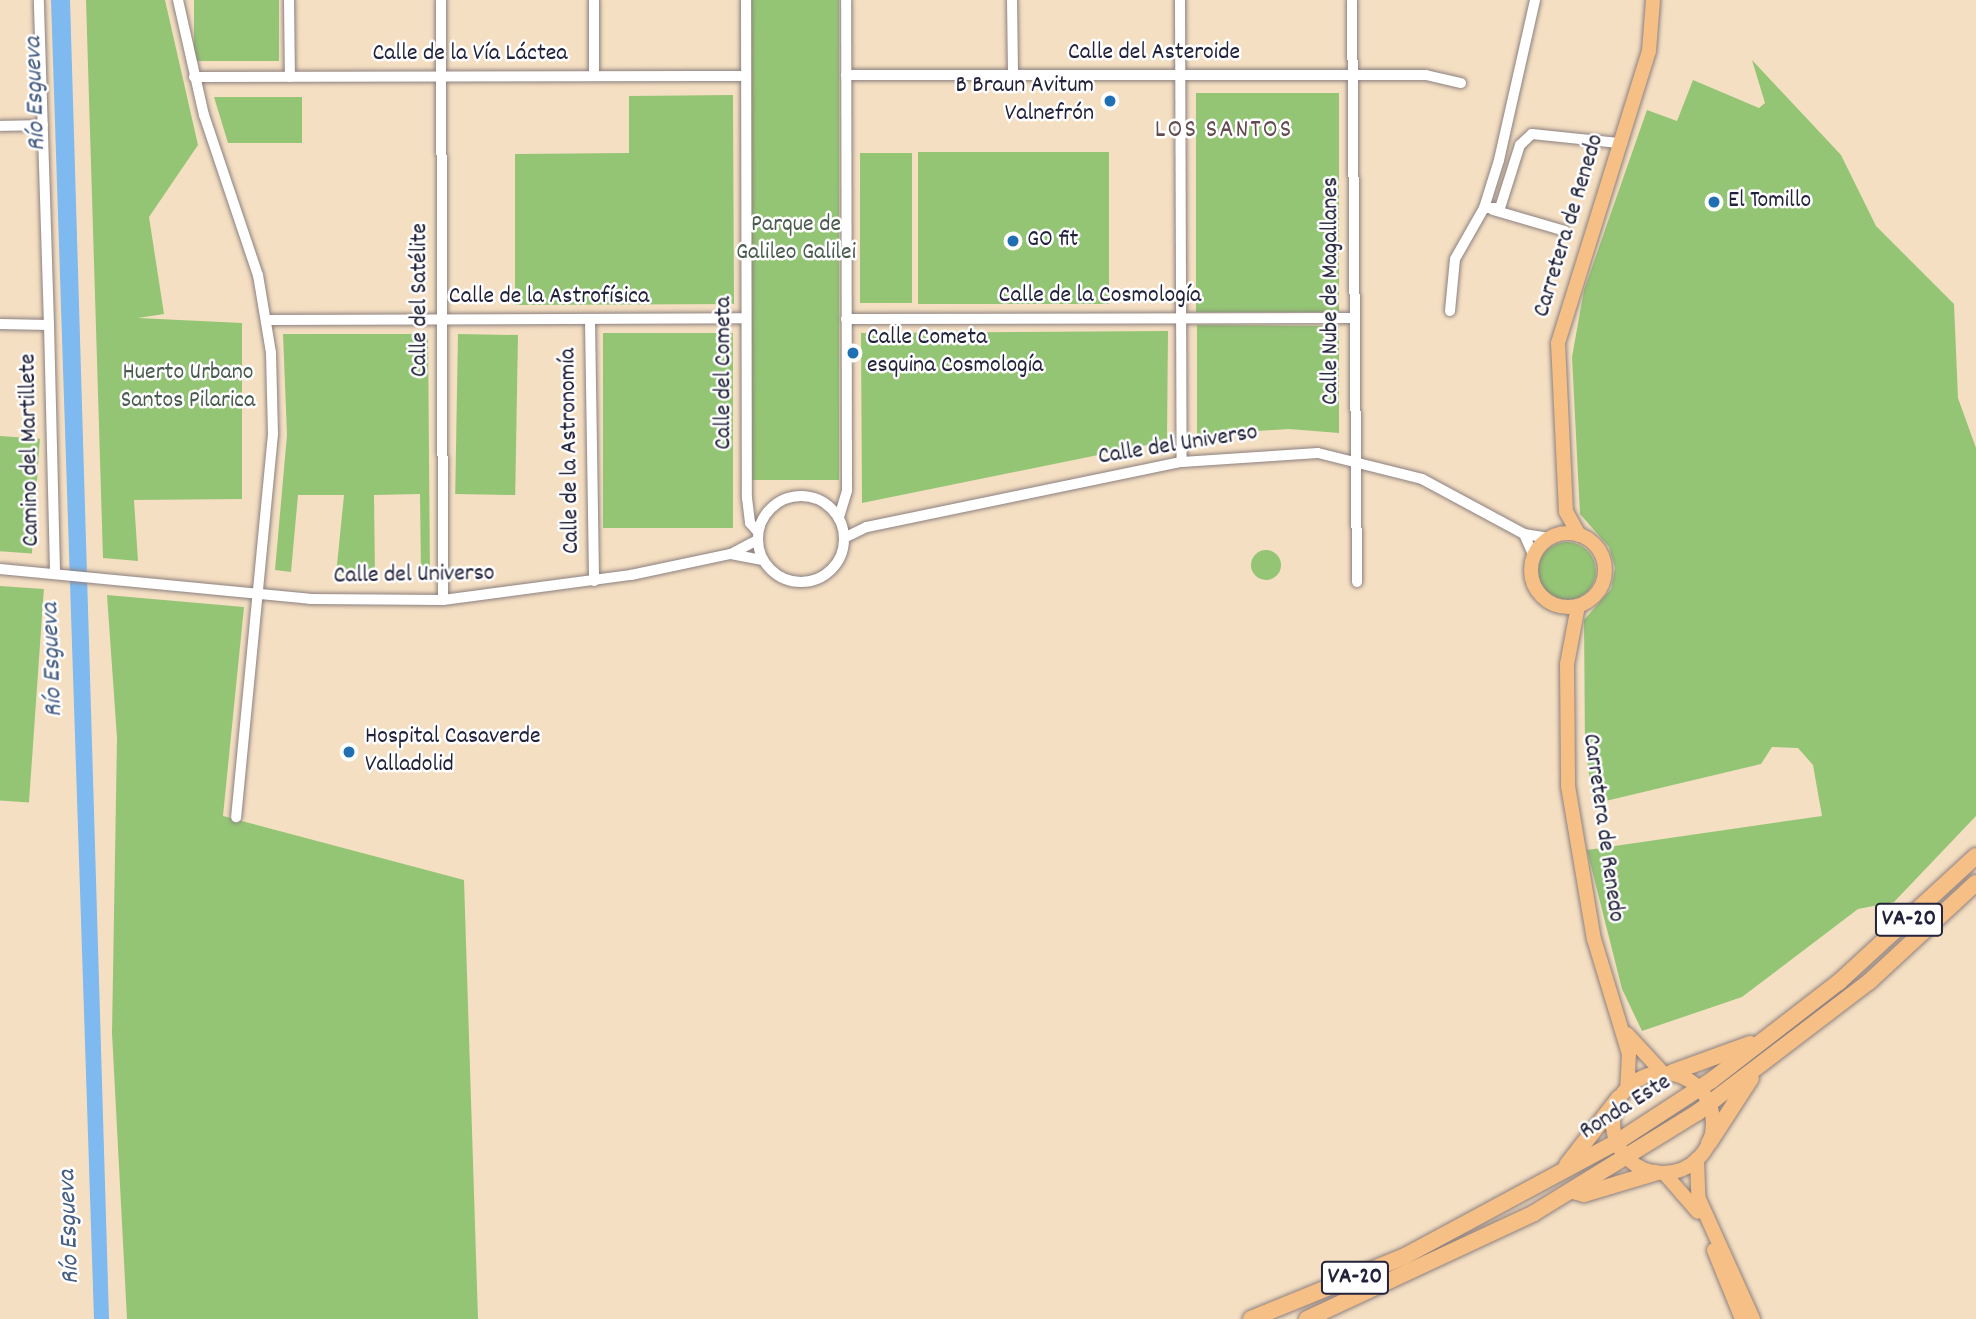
<!DOCTYPE html>
<meta charset="utf-8">
<style>
body{margin:0}
#map{position:relative;width:1976px;height:1319px;overflow:hidden;background:#f5dfc3;font-family:Dekko,sans-serif}
div>[style]{position:absolute}
.green>*{inset:0;background:#94c575;transform-origin:0 0}
.round{border-radius:50%}
.water>*{inset:0;background:#7eb9f0}
.roads{filter:drop-shadow(0 0 2px #8c807f) drop-shadow(0 0 2px #8c807f)}
.minor>*{height:10px;margin:-5px;padding:0 5px;transform-origin:5px;border-radius:5px;background:#fff}
.minor>.ring{margin:-5px;padding:0;box-sizing:content-box;background:none;border:10px solid #fff;border-radius:50%}
.major>*{height:14px;margin:-7px;padding:0 7px;transform-origin:7px;border-radius:7px;background:#f5bf86}
.major>.ring{margin:-7px;padding:0;box-sizing:content-box;background:none;border:14px solid #f5bf86;border-radius:50%}
.highway>*{height:16px;margin:-8px;padding:0 8px;transform-origin:8px;border-radius:8px;background:#f5bf86}
.dots>*{width:19px;height:19px;translate:-50% -50%;box-sizing:border-box;border:4px solid #fff;border-radius:50%}
span{translate:-50% -50%;white-space:nowrap;text-align:center;line-height:1.15;-webkit-text-stroke:5px #fff;paint-order:stroke}
.shield-label span{padding:2px 5px;background:#fff;border:2px solid;border-radius:5px;-webkit-text-stroke-width:0}
.shield-label{font-size:23px;color:#22223b;font-weight:700}
.street-label{font-size:24px;color:#22223b}
.poi-label{font-size:24px;color:#22223b}
.right{translate:-100% -50%;text-align:right}
.left{translate:0 -50%;text-align:left}
.park-label{font-size:24px;color:#4a5b4f}
.water-label{font-size:26px;color:#475e83;font-style:italic}
.neighbourhood-label{font-size:26px;color:#634d51;letter-spacing:2px}
</style>
<div id="map">
<div class="green">
<div style="clip-path:polygon(86px 0,165px 0,198px 145px,149px 217px,164px 314px,138px 318px,242px 323px,242px 499px,134px 500px,138px 561px,103px 558px)"></div>
<div style="left:194px;top:0;width:85px;height:61px"></div>
<div style="left:752px;top:0;width:87px;height:480px"></div>
<div style="clip-path:polygon(1752px 60px,1841px 155px,1876px 226px,1954px 304px,1958px 398px,1976px 448px,1976px 816px,1894px 902px,1858px 909px,1742px 997px,1642px 1031px,1622px 989px,1587px 850px,1822px 816px,1813px 765px,1798px 748px,1772px 747px,1761px 764px,1593px 804px,1585px 745px,1584px 620px,1611px 589px,1615px 568px,1609px 547px,1580px 514px,1572px 357px,1584px 290px,1647px 110px,1677px 121px,1693px 80px,1759px 108px,1765px 103px)"></div>
<div style="left:1339px;top:93px;width:219px;height:143px;rotate:90deg"></div>
<div style="clip-path:polygon(733px 95px,734px 304px,515px 305px,515px 154px,629px 153px,629px 96px)"></div>
<div style="clip-path:polygon(214px 97px,302px 97px,302px 143px,228px 143px)"></div>
<div style="left:1109px;top:152px;width:152px;height:191px;rotate:90deg"></div>
<div style="left:860px;top:153px;width:52px;height:150px"></div>
<div style="clip-path:polygon(1197px 325px,1339px 326px,1339px 433px,1289px 429px,1197px 435px)"></div>
<div style="clip-path:polygon(1168px 331px,1167px 441px,862px 503px,861px 333px)"></div>
<div style="left:733px;top:333px;width:195px;height:130px;rotate:90deg"></div>
<div style="clip-path:polygon(283px 334px,428px 334px,430px 575px,421px 575px,420px 494px,374px 495px,375px 576px,336px 575px,344px 495px,298px 495px,291px 572px,275px 570px,287px 435px)"></div>
<div style="left:458px;top:334px;width:60px;height:160px;rotate:1deg"></div>
<div style="left:0;top:436px;width:40px;height:115px;rotate:4deg"></div>
<div class="round" style="left:1538px;top:542px;width:58px;height:58px"></div>
<div class="round" style="left:1251px;top:550px;width:30px;height:30px"></div>
<div style="left:0;top:586px;width:44px;height:214px;rotate:4deg"></div>
<div style="clip-path:polygon(107px 595px,244px 607px,223px 816px,464px 880px,478px 1319px,127px 1319px,112px 1033px,117px 738px)"></div>
</div>
<div class="water">
<div style="clip-path:polygon(51px 0,70px 0,109px 1319px,94px 1319px)"></div>
</div>
<div class="roads">
<div class="minor">
<div style="left:178px;top:0;width:118px;rotate:77.3deg"></div>
<div style="left:204px;top:115px;width:169px;rotate:71.4deg"></div>
<div style="left:258px;top:275px;width:79px;rotate:80.5deg"></div>
<div style="left:271px;top:353px;width:81px;rotate:88.6deg"></div>
<div style="left:273px;top:434px;width:385px;rotate:95.5deg"></div>
<div style="left:289px;top:0;width:77px;rotate:89.3deg"></div>
<div style="left:441px;top:0;width:600px;rotate:89.81deg"></div>
<div style="left:746px;top:0;width:498px;rotate:89.9deg"></div>
<div style="left:747px;top:498px;width:25px;rotate:83deg"></div>
<div style="left:750px;top:523px;width:12px;rotate:48deg"></div>
<div style="left:1012px;top:0;width:75px;rotate:89.2deg"></div>
<div style="left:1180px;top:0;width:462px;rotate:89.8deg"></div>
<div style="left:1352px;top:0;width:582px;rotate:89.51deg"></div>
<div style="left:594px;top:75px;width:75px;rotate:-90deg"></div>
<div style="left:846px;top:75px;width:580px"></div>
<div style="left:1426px;top:75px;width:36px;rotate:13deg"></div>
<div style="left:194px;top:77px;width:551px;rotate:-0.1deg"></div>
<div style="left:0;top:126px;width:43px;rotate:-1.3deg"></div>
<div style="left:1484px;top:208px;width:16px"></div>
<div style="left:1500px;top:208px;width:66px;rotate:-72.4deg"></div>
<div style="left:1520px;top:145px;width:16px;rotate:-43deg"></div>
<div style="left:1532px;top:134px;width:87px;rotate:5.9deg"></div>
<div style="left:1493px;top:210px;width:75px;rotate:16.3deg"></div>
<div style="left:1450px;top:311px;width:52px;rotate:-84.5deg"></div>
<div style="left:1455px;top:259px;width:59px;rotate:-60.4deg"></div>
<div style="left:1484px;top:208px;width:50px;rotate:-72.6deg"></div>
<div style="left:1499px;top:160px;width:164px;rotate:-77.3deg"></div>
<div style="left:846px;top:319px;width:507px;rotate:-0.11deg"></div>
<div style="left:267px;top:320px;width:479px;rotate:-0.2deg"></div>
<div style="left:590px;top:321px;width:260px;rotate:89.1deg"></div>
<div style="left:0;top:324px;width:49px;rotate:1.2deg"></div>
<div style="left:49px;top:325px;width:325px;rotate:-91.8deg"></div>
<div style="left:49px;top:325px;width:249px;rotate:88.6deg"></div>
<div class="ring" style="left:758px;top:496px;width:76px;height:76px"></div>
<div style="left:839px;top:517px;width:28px;rotate:-73deg"></div>
<div style="left:847px;top:490px;width:490px;rotate:-90.1deg"></div>
<div style="left:1524px;top:534px;width:24px;rotate:66deg"></div>
<div style="left:844px;top:538px;width:25px;rotate:-26deg"></div>
<div style="left:867px;top:527px;width:322px;rotate:-11.7deg"></div>
<div style="left:1182px;top:462px;width:136px;rotate:-3.8deg"></div>
<div style="left:1318px;top:453px;width:107px;rotate:14deg"></div>
<div style="left:1422px;top:479px;width:116px;rotate:28.3deg"></div>
<div style="left:1524px;top:534px;width:25px;rotate:9deg"></div>
<div style="left:731px;top:554px;width:32px;rotate:11deg"></div>
<div style="left:0;top:569px;width:311px;rotate:5.5deg"></div>
<div style="left:310px;top:599px;width:133px;rotate:0.4deg"></div>
<div style="left:443px;top:600px;width:190px;rotate:-7.6deg"></div>
<div style="left:631px;top:575px;width:102px;rotate:-11.9deg"></div>
<div style="left:731px;top:554px;width:30px;rotate:-28deg"></div>
</div>
<div class="major">
<div class="ring" style="left:1531px;top:533px;width:60px;height:60px"></div>
<div style="left:1579px;top:535px;width:26px;rotate:-119deg"></div>
<div style="left:1566px;top:512px;width:169px;rotate:-92.7deg"></div>
<div style="left:1558px;top:343px;width:306px;rotate:-72.7deg"></div>
<div style="left:1649px;top:51px;width:51px;rotate:-85.5deg"></div>
<div style="left:1578px;top:606px;width:59px;rotate:100.7deg"></div>
<div style="left:1567px;top:664px;width:122px;rotate:89.5deg"></div>
<div style="left:1568px;top:786px;width:155px;rotate:80.4deg"></div>
<div style="left:1594px;top:939px;width:120px;rotate:73.1deg"></div>
<div style="left:1629px;top:1054px;width:34px;rotate:93deg"></div>
<div style="left:1627px;top:1034px;width:50px;rotate:47.4deg"></div>
<div class="ring" style="left:1613px;top:1073px;width:86px;height:86px"></div>
<div style="left:1697px;top:1159px;width:38px;rotate:88deg"></div>
<div style="left:1698px;top:1197px;width:134px;rotate:65.7deg"></div>
<div style="left:1665px;top:1174px;width:50px;rotate:49deg"></div>
<div style="left:1714px;top:1250px;width:74px;rotate:67.9deg"></div>
</div>
<div class="highway">
<div style="left:1673px;top:1072px;width:82px;rotate:-20deg"></div>
<div style="left:1709px;top:1143px;width:77px;rotate:-57.1deg"></div>
<div style="left:1567px;top:1165px;width:85px;rotate:-52.2deg"></div>
<div style="left:1573px;top:1191px;width:11px;rotate:15deg"></div>
<div style="left:1584px;top:1194px;width:73px;rotate:-16.7deg"></div>
<div style="left:1251px;top:1319px;width:166px;rotate:-22.2deg"></div>
<div style="left:1405px;top:1256px;width:241px;rotate:-28.3deg"></div>
<div style="left:1617px;top:1142px;width:113px;rotate:-33.1deg"></div>
<div style="left:1712px;top:1080px;width:160px;rotate:-37.7deg"></div>
<div style="left:1839px;top:982px;width:186px;rotate:-42.6deg"></div>
<div style="left:1307px;top:1319px;width:251px;rotate:-25deg"></div>
<div style="left:1534px;top:1213px;width:193px;rotate:-31.6deg"></div>
<div style="left:1698px;top:1112px;width:216px;rotate:-37.3deg"></div>
<div style="left:1870px;top:981px;width:144px;rotate:-42.8deg"></div>
</div>
</div>
<div class="dots">
<div style="left:1110px;top:101px;background:#1f6fb2"></div>
<div style="left:1714px;top:202px;background:#1f6fb2"></div>
<div style="left:1013px;top:241px;background:#1f6fb2"></div>
<div style="left:853px;top:353px;background:#1f6fb2"></div>
<div style="left:349px;top:752px;background:#1f6fb2"></div>
</div>
<div class="shield-label">
<span style="left:1909px;top:920px">VA-20</span>
<span style="left:1355px;top:1278px">VA-20</span>
</div>
<div class="street-label">
<span style="left:1154px;top:54px">Calle del Asteroide</span>
<span style="left:470px;top:55px">Calle de la Vía Láctea</span>
<span style="left:1570px;top:226px;rotate:-73deg">Carretera de Renedo</span>
<span style="left:1332px;top:291px;rotate:-90deg">Calle Nube de Magallanes</span>
<span style="left:1100px;top:297px">Calle de la Cosmología</span>
<span style="left:549px;top:298px">Calle de la Astrofísica</span>
<span style="left:421px;top:300px;rotate:-90deg">Calle del Satélite</span>
<span style="left:725px;top:373px;rotate:-90deg">Calle del Cometa</span>
<span style="left:1178px;top:446px;rotate:-9deg">Calle del Universo</span>
<span style="left:31px;top:450px;rotate:-91deg">Camino del Martillete</span>
<span style="left:571px;top:451px;rotate:-91deg">Calle de la Astronomía</span>
<span style="left:414px;top:576px;rotate:-1deg">Calle del Universo</span>
<span style="left:1602px;top:828px;rotate:82deg">Carretera de Renedo</span>
<span style="left:1626px;top:1108px;rotate:-32deg">Ronda Este</span>
</div>
<div class="poi-label">
<span class="right" style="left:1094px;top:101px">B Braun Avitum<br>Valnefrón</span>
<span class="left" style="left:1728px;top:202px">El Tomillo</span>
<span class="left" style="left:1027px;top:241px">GO fit</span>
<span class="left" style="left:867px;top:353px">Calle Cometa<br>esquina Cosmología</span>
<span class="left" style="left:365px;top:752px">Hospital Casaverde<br>Valladolid</span>
</div>
<div class="park-label">
<span style="left:796px;top:240px">Parque de<br>Galileo Galilei</span>
<span style="left:188px;top:388px">Huerto Urbano<br>Santos Pilarica</span>
</div>
<div class="water-label">
<span style="left:36px;top:94px;rotate:-92deg">Río Esgueva</span>
<span style="left:53px;top:660px;rotate:-92deg">Río Esgueva</span>
<span style="left:70px;top:1227px;rotate:-92deg">Río Esgueva</span>
</div>
<div class="neighbourhood-label">
<span style="left:1224px;top:131px">LOS SANTOS</span>
</div>
</div>
